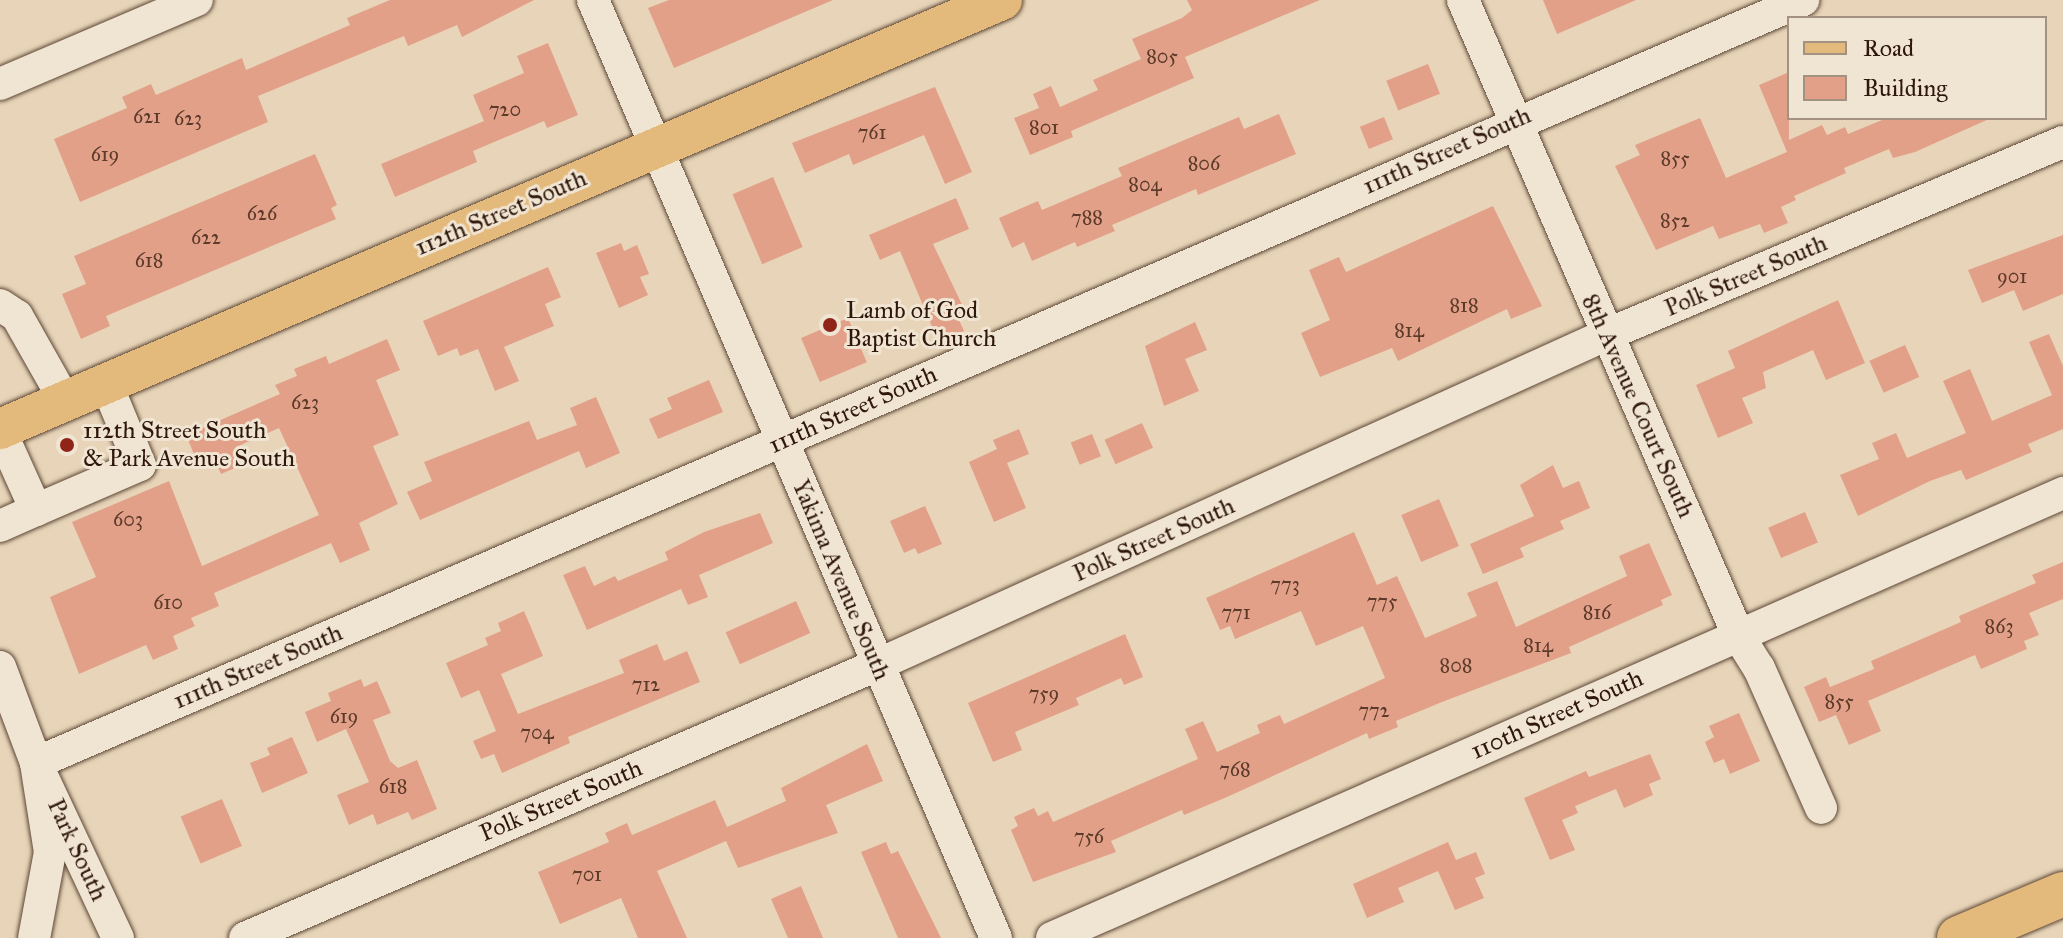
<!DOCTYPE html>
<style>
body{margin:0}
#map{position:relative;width:2063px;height:938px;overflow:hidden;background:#e8d5b9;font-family:"IM FELL Great Primer",serif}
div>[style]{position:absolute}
.building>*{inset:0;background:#e2a088;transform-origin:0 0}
.roads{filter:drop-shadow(0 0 2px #5d4736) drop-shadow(0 0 2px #5d4736)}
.minor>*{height:32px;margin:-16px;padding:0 16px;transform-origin:16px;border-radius:16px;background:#f0e4d2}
.major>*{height:40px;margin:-20px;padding:0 20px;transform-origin:20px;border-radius:20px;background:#e4ba7c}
.highway>*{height:44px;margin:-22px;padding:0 22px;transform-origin:22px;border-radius:22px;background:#e4ba7c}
.dots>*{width:22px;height:22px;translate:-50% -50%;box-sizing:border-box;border:4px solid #f0e4d2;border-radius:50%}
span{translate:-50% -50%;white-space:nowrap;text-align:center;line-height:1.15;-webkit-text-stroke:6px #f0e4d2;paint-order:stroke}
.number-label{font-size:20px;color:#5c3a2a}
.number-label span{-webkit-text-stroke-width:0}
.street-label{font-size:24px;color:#2f180b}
.poi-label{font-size:24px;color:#2f180b}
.left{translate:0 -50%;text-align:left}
.legend{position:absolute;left:1787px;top:16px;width:260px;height:104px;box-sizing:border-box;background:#f0e4d2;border:2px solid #a39282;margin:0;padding:10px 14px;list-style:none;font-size:24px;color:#2f180b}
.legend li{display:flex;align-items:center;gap:16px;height:40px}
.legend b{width:40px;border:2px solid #a39282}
</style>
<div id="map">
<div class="building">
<div style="clip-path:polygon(390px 0,534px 0,462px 37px,457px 25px,408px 46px,404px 36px,258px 96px,268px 122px,80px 202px,54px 139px,127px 108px,122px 97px,151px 84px,156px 95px,242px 58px,246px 70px,350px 25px,347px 18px)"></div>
<div style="clip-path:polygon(669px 0,833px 0,674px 68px,648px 8px)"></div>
<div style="clip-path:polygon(1187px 0,1320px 0,1185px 57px,1194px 78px,1071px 131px,1073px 137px,1030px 155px,1014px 118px,1039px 108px,1033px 94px,1051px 86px,1060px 107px,1098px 90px,1093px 80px,1141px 59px,1132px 39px,1182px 18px,1192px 10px)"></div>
<div style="clip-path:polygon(1543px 0,1636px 0,1557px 34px)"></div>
<div style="clip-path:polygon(548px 43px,578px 115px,547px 128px,544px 121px,473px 151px,477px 162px,395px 197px,381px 164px,484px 121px,473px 95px,524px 73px,517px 56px)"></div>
<div style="left:1428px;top:64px;width:32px;height:45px;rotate:68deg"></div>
<div style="clip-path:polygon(1789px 72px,1789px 140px,1822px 125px,1827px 135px,1845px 127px,1848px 134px,1887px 118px,1989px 119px,1915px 152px,1893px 158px,1889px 149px,1844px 168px,1846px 173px,1794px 196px,1796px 200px,1781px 207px,1788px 223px,1764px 233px,1760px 224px,1719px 239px,1713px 226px,1656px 250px,1615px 166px,1640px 155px,1635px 145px,1700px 118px,1726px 178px,1787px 152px,1759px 85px)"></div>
<div style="clip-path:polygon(935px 87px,972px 172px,945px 184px,924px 135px,853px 165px,849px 154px,805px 173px,792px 143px)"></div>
<div style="clip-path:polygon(1279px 114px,1296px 154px,1198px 195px,1196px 189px,1112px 225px,1115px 231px,1077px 247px,1075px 242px,1032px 261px,1024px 242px,1012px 248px,999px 218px,1038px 201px,1042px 210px,1122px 176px,1118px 168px,1239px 117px,1244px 129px)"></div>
<div style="left:1384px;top:117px;width:24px;height:26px;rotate:68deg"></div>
<div style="clip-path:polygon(315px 154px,337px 205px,331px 208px,336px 219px,106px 316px,110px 326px,81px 339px,62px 294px,86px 284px,74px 256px)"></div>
<div style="left:773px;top:177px;width:76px;height:44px;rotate:67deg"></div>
<div style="clip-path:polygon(956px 198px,969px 229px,933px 244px,968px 317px,959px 320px,964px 331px,939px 343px,900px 251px,880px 260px,869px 235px)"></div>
<div style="clip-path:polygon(1493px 206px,1542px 306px,1511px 319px,1507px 309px,1398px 361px,1392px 348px,1320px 377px,1301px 333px,1330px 320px,1309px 270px,1339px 257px,1346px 272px)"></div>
<div style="clip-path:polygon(2063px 235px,2063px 294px,2023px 311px,2014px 290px,1982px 303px,1968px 270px)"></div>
<div style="clip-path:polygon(621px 243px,624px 251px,637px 245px,649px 274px,640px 277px,648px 295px,619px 308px,596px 253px)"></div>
<div style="clip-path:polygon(548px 267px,561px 297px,545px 304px,554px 326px,504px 347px,519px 381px,495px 391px,478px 349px,460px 356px,457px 348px,438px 356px,423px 321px)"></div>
<div style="clip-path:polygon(1838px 300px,1865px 363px,1826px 380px,1813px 350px,1763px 372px,1766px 388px,1742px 398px,1753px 423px,1718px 438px,1696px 385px,1735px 368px,1728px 351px)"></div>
<div style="left:848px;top:318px;width:48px;height:51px;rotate:67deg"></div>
<div style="clip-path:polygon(1195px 322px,1207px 350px,1185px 359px,1199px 391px,1164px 406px,1145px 346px)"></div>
<div style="clip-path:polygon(2049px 334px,2063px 366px,2063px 429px,2028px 444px,2032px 452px,1966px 480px,1961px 470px,1930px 481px,1858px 516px,1840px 475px,1879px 459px,1872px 443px,1896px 433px,1907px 458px,1966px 433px,1943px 381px,1970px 369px,1992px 421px,2052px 395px,2029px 342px)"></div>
<div style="clip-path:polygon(387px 339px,400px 370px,376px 380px,399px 435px,373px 446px,398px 504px,359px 523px,370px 550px,340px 563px,331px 543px,214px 593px,219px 606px,191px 618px,195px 626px,173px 636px,178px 649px,153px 660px,146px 645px,79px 674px,50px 597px,96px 577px,72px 522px,169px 481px,202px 566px,319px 515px,279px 428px,236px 447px,244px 464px,221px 474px,214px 458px,198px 464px,186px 435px,280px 394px,275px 385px,297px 376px,294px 369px,326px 356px,329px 364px)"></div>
<div style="left:1905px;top:345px;width:35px;height:39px;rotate:66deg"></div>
<div style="clip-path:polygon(709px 380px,723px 412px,658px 439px,649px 419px,672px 409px,667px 398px)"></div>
<div style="clip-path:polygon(596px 397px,620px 453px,586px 468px,579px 451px,420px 520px,407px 492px,432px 481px,424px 462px,529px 421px,537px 440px,577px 425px,570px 408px)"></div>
<div style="left:1142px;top:423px;width:27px;height:41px;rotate:66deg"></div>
<div style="clip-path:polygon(1019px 429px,1029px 454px,1007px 463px,1026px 508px,994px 522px,969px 462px,997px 449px,993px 440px)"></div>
<div style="left:1092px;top:434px;width:24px;height:23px;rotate:68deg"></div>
<div style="clip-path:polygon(1553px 465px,1563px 488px,1579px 481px,1590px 508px,1560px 521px,1564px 529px,1520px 548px,1524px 557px,1483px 574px,1470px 544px,1534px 516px,1520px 485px)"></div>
<div style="left:1439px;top:499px;width:51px;height:41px;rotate:67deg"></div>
<div style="clip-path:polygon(925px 506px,942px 544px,918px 554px,915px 548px,904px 553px,890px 521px)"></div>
<div style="left:1805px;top:512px;width:33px;height:40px;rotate:67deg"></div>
<div style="clip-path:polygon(760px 513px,773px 543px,699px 575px,708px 597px,688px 605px,681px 589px,587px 630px,563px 575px,585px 566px,594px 586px,615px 576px,618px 581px,668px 560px,665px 552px,704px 532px)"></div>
<div style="clip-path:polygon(1354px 532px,1377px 585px,1397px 576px,1425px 638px,1477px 616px,1467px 593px,1497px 581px,1516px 627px,1627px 576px,1619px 556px,1649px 543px,1672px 595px,1661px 600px,1663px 605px,1569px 647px,1571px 653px,1442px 702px,1396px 721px,1398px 727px,1369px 739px,1367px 733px,1227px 797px,1184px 815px,1182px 810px,1111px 841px,1116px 852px,1033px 882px,1011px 830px,1018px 826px,1014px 817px,1034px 808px,1038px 816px,1048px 811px,1053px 822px,1198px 759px,1185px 729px,1203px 721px,1217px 752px,1260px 733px,1257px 725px,1280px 715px,1284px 724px,1385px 678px,1363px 626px,1316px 646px,1301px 611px,1235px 639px,1230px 626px,1220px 630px,1206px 598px)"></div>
<div style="clip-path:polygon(2063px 562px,2063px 599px,2029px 613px,2039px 635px,2024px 641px,2027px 649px,1981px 669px,1975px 655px,1868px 701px,1881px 731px,1849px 745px,1836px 715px,1819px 722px,1804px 687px,1826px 677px,1830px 687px,1874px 669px,1871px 661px,1961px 622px,1959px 616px,2036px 583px,2032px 575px)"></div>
<div style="left:796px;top:601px;width:35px;height:77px;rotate:66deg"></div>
<div style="clip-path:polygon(524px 611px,543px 656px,501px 674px,518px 714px,624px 673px,619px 660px,657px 644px,664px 661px,687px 651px,700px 682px,568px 737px,570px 743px,502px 773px,494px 754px,481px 759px,473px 741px,496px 731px,479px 690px,461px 698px,446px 663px,488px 645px,485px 638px,501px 631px,498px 623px)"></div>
<div style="clip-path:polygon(1125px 634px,1143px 677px,1124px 685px,1121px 678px,1076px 698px,1079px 705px,1015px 732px,1022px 750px,993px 762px,968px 703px)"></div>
<div style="clip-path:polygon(361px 679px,364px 687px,377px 681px,391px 713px,373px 720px,390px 761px,398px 768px,417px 760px,437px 809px,412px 820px,408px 812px,377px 825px,373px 814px,349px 825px,337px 795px,369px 782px,346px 729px,317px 742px,305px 712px,331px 701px,328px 693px)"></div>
<div style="clip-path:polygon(1739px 713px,1760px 761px,1730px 774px,1724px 759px,1714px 763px,1705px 742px,1714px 737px,1709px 726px)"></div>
<div style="clip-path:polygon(292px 737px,308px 773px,262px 793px,250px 763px,270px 755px,267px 748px)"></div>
<div style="clip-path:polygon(867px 744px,883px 781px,826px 805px,838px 833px,738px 868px,726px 841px,657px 871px,687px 938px,638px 938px,621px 898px,560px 924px,538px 872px,609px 842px,605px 833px,627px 823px,632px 835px,715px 800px,727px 827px,786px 801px,781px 788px)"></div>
<div style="clip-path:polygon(1650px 754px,1661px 779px,1649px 784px,1653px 795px,1624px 808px,1616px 789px,1575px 806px,1578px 813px,1562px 820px,1575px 850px,1550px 860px,1524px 798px,1586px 771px,1589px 777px)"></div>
<div style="left:222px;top:799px;width:51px;height:45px;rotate:67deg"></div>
<div style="clip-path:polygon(886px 842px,891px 854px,898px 851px,941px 938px,898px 938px,861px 852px)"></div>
<div style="clip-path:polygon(1448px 842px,1456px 860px,1476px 852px,1485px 874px,1475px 878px,1484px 898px,1455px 910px,1438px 871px,1398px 888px,1404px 902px,1367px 918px,1353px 884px)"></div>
<div style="clip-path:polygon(801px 886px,823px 938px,788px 938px,771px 899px)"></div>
</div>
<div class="roads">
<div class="minor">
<div style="left:593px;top:0;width:1021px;rotate:66.75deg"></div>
<div style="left:1463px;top:0;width:692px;rotate:66.58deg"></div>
<div style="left:1738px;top:635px;width:39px;rotate:58deg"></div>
<div style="left:1759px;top:668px;width:153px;rotate:66.1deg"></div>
<div style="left:0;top:84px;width:214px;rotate:-23.1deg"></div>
<div style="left:0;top:305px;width:20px;rotate:33deg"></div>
<div style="left:17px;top:316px;width:98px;rotate:60.5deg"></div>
<div style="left:0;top:430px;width:88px;rotate:65.8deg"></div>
<div style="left:36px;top:510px;width:113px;rotate:-23.4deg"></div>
<div style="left:140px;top:465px;width:89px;rotate:-112.5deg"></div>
<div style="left:0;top:526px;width:39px;rotate:-24deg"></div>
<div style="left:0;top:667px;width:103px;rotate:69.4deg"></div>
<div style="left:36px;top:763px;width:90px;rotate:81.1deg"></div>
<div style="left:50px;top:852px;width:87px;rotate:100.5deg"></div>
<div style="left:118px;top:938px;width:193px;rotate:-115.1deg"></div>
<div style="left:36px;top:763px;width:1925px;rotate:-23.35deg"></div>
<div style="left:245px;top:938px;width:688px;rotate:-23.36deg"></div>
<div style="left:877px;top:665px;width:800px;rotate:-24.36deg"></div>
<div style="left:1606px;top:335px;width:496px;rotate:-22.9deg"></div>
<div style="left:1052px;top:938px;width:1105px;rotate:-23.76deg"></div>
</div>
<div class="major">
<div style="left:0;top:429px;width:1090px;rotate:-23.18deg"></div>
</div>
<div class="highway">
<div style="left:1959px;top:938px;width:113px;rotate:-22.9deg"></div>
</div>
</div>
<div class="dots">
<div style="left:830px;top:325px;background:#8f2418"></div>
<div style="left:67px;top:445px;background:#8f2418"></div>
</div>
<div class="number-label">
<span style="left:1162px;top:56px">805</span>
<span style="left:505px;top:109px">720</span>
<span style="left:147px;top:116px">621</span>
<span style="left:188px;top:118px">623</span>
<span style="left:1044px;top:127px">801</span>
<span style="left:872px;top:132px">761</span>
<span style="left:105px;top:154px">619</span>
<span style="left:1675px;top:158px">855</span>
<span style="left:1204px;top:163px">806</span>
<span style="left:1145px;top:184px">804</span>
<span style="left:262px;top:213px">626</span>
<span style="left:1087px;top:217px">788</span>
<span style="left:1675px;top:220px">852</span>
<span style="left:206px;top:237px">622</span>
<span style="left:149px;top:260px">618</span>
<span style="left:2012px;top:276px">901</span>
<span style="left:1464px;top:305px">818</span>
<span style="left:1409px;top:330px">814</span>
<span style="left:305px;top:402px">623</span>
<span style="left:128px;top:519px">603</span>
<span style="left:1285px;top:584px">773</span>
<span style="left:1382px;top:601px">775</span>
<span style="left:168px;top:602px">610</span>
<span style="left:1236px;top:612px">771</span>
<span style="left:1597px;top:612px">816</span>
<span style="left:1999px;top:626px">863</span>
<span style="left:1538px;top:645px">814</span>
<span style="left:1456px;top:665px">808</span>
<span style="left:646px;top:684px">712</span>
<span style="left:1044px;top:693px">759</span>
<span style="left:1839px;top:701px">855</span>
<span style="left:1374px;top:710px">772</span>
<span style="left:344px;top:716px">619</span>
<span style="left:537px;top:732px">704</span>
<span style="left:1235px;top:769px">768</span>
<span style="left:393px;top:786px">618</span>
<span style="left:1089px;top:836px">756</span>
<span style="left:587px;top:874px">701</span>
</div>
<div class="street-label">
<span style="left:1447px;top:151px;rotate:-24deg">111th Street South</span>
<span style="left:501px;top:213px;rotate:-23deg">112th Street South</span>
<span style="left:1746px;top:276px;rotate:-23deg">Polk Street South</span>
<span style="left:1638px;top:406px;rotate:66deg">8th Avenue Court South</span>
<span style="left:853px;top:410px;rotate:-24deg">111th Street South</span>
<span style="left:1154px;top:540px;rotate:-24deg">Polk Street South</span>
<span style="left:841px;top:580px;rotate:67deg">Yakima Avenue South</span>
<span style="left:258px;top:667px;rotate:-23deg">111th Street South</span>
<span style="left:1557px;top:715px;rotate:-24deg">110th Street South</span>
<span style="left:561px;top:801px;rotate:-23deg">Polk Street South</span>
<span style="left:77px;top:850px;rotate:65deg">Park South</span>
</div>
<div class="poi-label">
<span class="left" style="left:846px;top:325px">Lamb of God<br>Baptist Church</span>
<span class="left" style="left:83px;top:445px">112th Street South<br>&amp; Park Avenue South</span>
</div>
<ul class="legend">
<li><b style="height:10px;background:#e4ba7c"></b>Road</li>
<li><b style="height:22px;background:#e2a088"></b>Building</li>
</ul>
</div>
